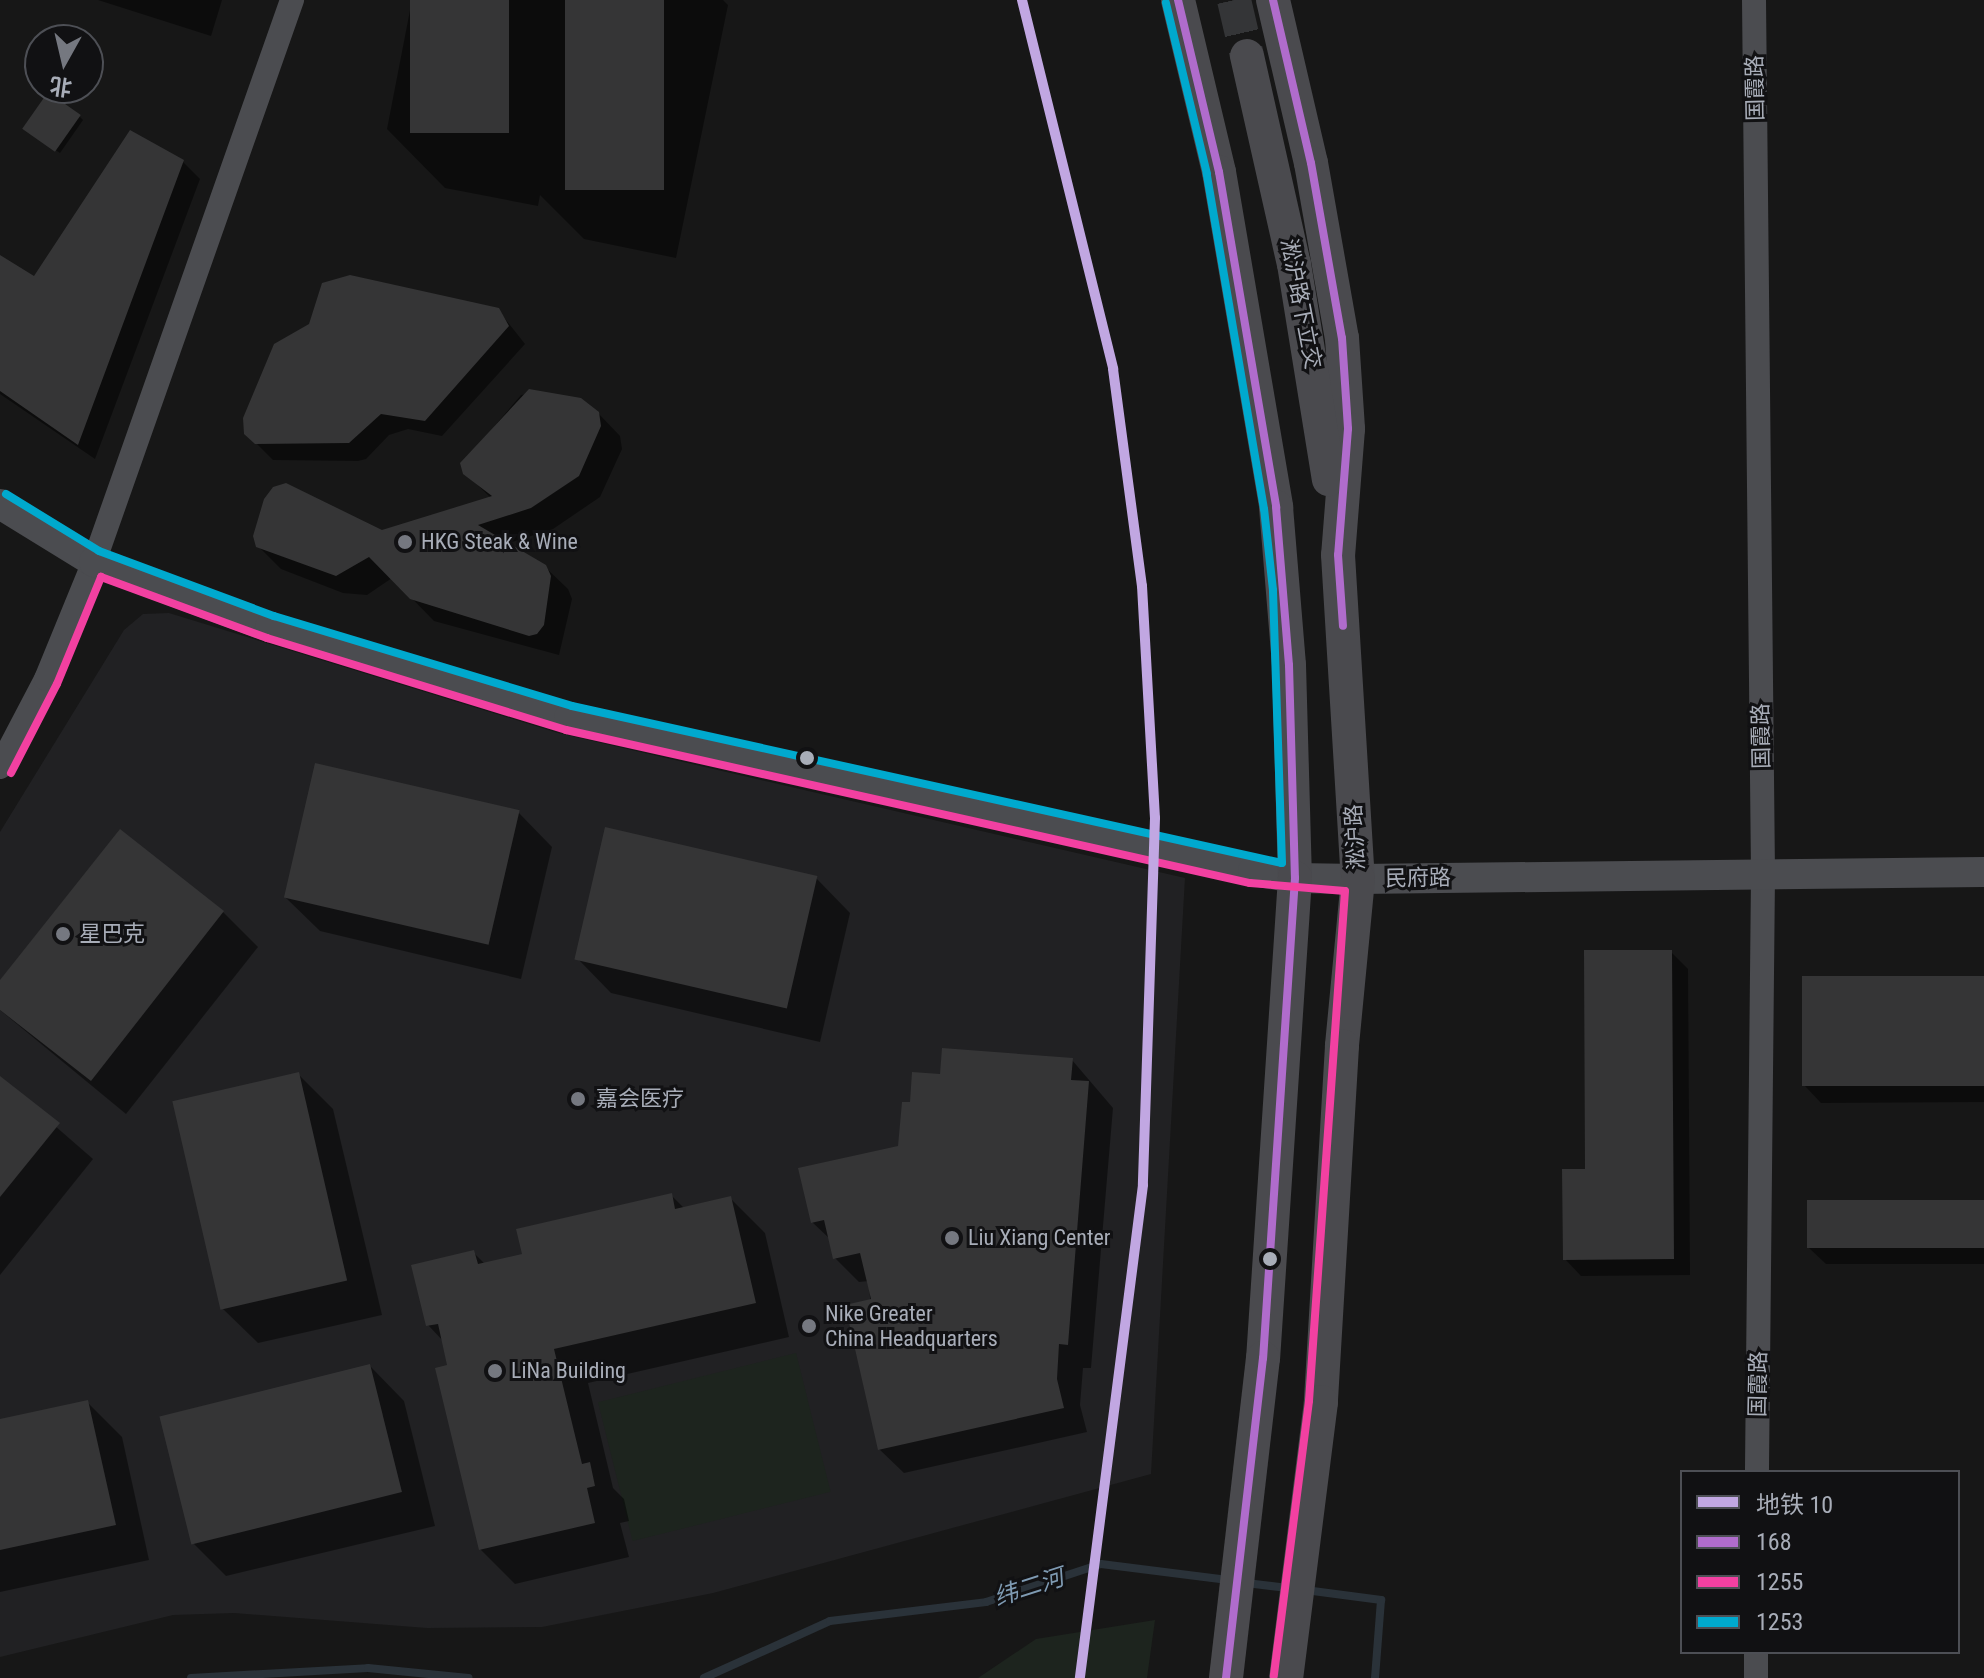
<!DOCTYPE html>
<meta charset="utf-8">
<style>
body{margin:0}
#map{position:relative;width:1984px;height:1678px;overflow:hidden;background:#171717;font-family:"Roboto Condensed","Noto Sans SC",sans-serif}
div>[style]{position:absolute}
.built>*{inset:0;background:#212123}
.green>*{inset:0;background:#1d241e;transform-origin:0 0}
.shadow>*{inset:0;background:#0007}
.stream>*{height:8px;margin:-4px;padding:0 4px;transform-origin:4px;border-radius:4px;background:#2a3239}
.building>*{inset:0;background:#353536;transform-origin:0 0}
.secondary-tunnel>*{height:34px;margin-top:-17px;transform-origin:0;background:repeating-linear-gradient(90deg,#343537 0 34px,transparent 0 51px)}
.minor>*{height:24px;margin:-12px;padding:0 12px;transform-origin:12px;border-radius:12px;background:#4b4c50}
.tertiary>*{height:30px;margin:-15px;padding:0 15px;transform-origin:15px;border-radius:15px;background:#4b4c50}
.secondary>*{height:34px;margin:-17px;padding:0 17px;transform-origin:17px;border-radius:17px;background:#4a4a4e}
.bus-1>*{height:8px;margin:-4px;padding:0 4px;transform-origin:4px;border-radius:4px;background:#b06ccc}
.bus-2>*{height:8px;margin:-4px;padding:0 4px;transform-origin:4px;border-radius:4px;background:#f240a1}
.bus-3>*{height:8px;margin:-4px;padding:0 4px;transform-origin:4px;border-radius:4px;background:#00a9ce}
.metro-1>*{height:10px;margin:-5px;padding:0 5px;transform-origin:5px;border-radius:5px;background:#c1a7e2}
.dots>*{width:22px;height:22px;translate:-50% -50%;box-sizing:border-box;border:4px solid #111113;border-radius:50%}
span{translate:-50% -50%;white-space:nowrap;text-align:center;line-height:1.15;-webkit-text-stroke:6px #111113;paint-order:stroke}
.street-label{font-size:22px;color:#a8adb8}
.poi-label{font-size:22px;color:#a8adb8}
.left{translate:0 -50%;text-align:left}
.water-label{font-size:24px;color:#7f9bb3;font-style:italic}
.legend{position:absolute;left:1680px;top:1470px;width:280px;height:184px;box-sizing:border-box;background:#111113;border:2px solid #4d4f55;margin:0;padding:10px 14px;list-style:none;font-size:24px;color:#a8adb8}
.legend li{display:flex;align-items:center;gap:16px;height:40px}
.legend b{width:40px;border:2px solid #4d4f55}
.north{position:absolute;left:24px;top:24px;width:80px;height:80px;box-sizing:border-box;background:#111113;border:2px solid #4d4f55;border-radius:50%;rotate:188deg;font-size:22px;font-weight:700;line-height:32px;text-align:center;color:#a8adb8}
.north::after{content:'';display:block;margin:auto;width:28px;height:36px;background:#757880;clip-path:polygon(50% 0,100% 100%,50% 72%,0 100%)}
</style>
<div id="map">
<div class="built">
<div style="clip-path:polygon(169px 613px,558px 733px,1185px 878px,1151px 1474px,713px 1593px,542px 1627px,427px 1628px,234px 1613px,173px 1615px,0 1657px,0 832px,124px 630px,143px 614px)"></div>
</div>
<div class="green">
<div style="left:796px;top:1353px;width:143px;height:204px;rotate:76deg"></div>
<div style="clip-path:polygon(1155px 1620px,1147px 1678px,978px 1678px,1036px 1639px)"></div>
</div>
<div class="shadow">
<div style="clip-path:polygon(98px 0,222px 0,211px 36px)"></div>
<div style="clip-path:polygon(412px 0,723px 0,728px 5px,676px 258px,584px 239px,540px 195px,538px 206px,445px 188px,387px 129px)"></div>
<div style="clip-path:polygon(79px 116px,83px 120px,60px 153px,29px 132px)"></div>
<div style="clip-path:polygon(183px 162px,200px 179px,95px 459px,0 394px,0 258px,34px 279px)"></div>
<div style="clip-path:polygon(498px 310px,525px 344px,442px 436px,408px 429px,389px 435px,366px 459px,358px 461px,273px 460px,246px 433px)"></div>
<div style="clip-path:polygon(542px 392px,598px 413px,620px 436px,622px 449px,600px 497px,553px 529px,506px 544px,545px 567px,568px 589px,572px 599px,559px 655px,434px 621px,392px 578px,367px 595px,343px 593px,281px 569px,258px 546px,382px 532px,491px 498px,465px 473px,463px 463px,521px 395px)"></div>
<div style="clip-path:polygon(518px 812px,552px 847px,521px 979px,320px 931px,285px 897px)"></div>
<div style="clip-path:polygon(120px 832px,223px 912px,258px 947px,126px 1114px,0 1010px,0 984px)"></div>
<div style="clip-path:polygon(816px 878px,850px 913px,820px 1042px,611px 993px,577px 958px)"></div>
<div style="clip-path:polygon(1671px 952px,1688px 969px,1690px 1275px,1581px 1276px,1565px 1259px,1587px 1171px)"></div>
<div style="clip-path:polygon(1984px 978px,1984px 1102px,1821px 1103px,1805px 1086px)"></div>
<div style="clip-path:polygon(1072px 1060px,1113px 1108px,1091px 1368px,1083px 1368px,1080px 1405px,1087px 1432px,904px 1473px,879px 1449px,869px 1281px,859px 1282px,835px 1258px,831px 1240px,812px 1222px,900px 1147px,911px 1104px,942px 1076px)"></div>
<div style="clip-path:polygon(298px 1074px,333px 1109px,382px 1315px,258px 1343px,223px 1309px)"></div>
<div style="clip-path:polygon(0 1078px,93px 1159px,0 1275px)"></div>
<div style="clip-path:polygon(671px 1195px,685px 1209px,730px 1198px,765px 1233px,789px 1337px,588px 1383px,613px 1488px,624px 1499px,629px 1521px,620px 1523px,629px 1557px,515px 1584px,480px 1549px,444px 1342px,428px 1325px,474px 1253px,486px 1265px,524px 1256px)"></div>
<div style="clip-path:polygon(1984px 1202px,1984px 1264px,1826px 1264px,1809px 1248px)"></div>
<div style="clip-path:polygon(370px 1366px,404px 1401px,435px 1526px,226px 1576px,191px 1541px)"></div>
<div style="clip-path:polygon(87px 1402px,122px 1437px,149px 1560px,0 1592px,0 1421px)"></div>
</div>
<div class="stream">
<div style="left:1246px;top:1583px;width:42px;rotate:6.8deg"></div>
<div style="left:1305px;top:1590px;width:77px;rotate:7.5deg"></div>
<div style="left:1381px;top:1600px;width:78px;rotate:94.4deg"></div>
<div style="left:191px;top:1678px;width:177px;rotate:-3.2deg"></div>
<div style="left:368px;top:1668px;width:101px;rotate:5.7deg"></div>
<div style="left:704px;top:1678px;width:138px;rotate:-24.3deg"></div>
<div style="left:830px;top:1621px;width:157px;rotate:-6.9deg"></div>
<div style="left:986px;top:1602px;width:121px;rotate:-18.3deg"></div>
<div style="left:1101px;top:1564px;width:128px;rotate:7.2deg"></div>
</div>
<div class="building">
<div style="left:410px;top:0;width:99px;height:133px"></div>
<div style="left:565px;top:0;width:99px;height:190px"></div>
<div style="left:48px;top:92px;width:40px;height:45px;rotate:35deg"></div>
<div style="clip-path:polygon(130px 130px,184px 160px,78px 445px,0 391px,0 255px,34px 276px)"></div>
<div style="clip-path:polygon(350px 275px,499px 308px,509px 326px,425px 421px,381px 414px,349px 443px,255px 444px,244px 434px,243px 418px,274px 344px,309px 324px,322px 283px)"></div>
<div style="clip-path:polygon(529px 389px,581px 398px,599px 412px,601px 426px,579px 476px,531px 508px,478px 525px,546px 565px,551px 576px,544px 625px,537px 634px,529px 636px,410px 599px,369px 557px,336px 576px,256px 547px,253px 536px,264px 499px,273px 487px,286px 483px,382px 530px,492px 496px,463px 474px,460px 463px)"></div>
<div style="left:315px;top:763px;width:210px;height:138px;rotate:13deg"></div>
<div style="left:605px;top:827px;width:218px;height:136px;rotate:13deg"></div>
<div style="clip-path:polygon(120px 829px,224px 911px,91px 1081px,0 1010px,0 980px)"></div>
<div style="clip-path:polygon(1584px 950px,1672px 950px,1674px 1259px,1563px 1260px,1562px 1169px,1585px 1169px)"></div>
<div style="left:1984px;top:976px;width:110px;height:182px;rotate:90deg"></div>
<div style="clip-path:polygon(942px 1048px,1073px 1058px,1071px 1080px,1089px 1081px,1068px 1345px,1059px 1344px,1057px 1379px,1064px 1408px,878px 1450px,845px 1305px,871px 1299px,860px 1253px,833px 1259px,824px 1220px,811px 1223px,798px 1168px,898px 1146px,902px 1102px,910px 1102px,912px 1072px,940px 1074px)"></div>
<div style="left:299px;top:1072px;width:214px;height:130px;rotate:77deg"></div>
<div style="clip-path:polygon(0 1076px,60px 1123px,0 1197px)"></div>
<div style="clip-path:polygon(672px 1193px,675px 1209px,731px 1196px,756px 1303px,554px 1349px,582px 1464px,590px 1462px,595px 1486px,587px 1488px,595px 1523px,479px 1550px,435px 1368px,447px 1365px,438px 1324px,426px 1326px,411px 1265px,474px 1250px,478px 1264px,522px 1254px,516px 1229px)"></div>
<div style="left:1807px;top:1200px;width:177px;height:48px"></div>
<div style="left:370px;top:1364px;width:132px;height:217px;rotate:76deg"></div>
<div style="clip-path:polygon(88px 1400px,116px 1525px,0 1550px,0 1419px)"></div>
</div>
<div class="secondary-tunnel">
<div style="left:1234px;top:0;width:57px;rotate:76.9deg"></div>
</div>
<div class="minor">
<div style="left:1754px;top:0;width:875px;rotate:89.41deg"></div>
<div style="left:1763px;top:875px;width:597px;rotate:90.58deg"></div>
<div style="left:0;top:767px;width:99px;rotate:-62.4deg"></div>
<div style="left:46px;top:679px;width:126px;rotate:-67.7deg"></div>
<div style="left:94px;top:562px;width:596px;rotate:-70.59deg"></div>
<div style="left:1756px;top:1678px;width:26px;rotate:-90deg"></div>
</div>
<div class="tertiary">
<div style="left:0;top:504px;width:110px;rotate:31.7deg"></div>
<div style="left:94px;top:562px;width:188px;rotate:20.3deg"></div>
<div style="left:270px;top:627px;width:313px;rotate:16.9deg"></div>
<div style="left:569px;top:718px;width:701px;rotate:12.61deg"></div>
<div style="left:1253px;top:871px;width:43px;rotate:9.5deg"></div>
<div style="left:1295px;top:878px;width:63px;rotate:0.9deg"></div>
<div style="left:1358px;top:879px;width:626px;rotate:-0.64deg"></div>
</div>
<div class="secondary">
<div style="left:1178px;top:0;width:177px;rotate:76.6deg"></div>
<div style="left:1219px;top:172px;width:340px;rotate:80.3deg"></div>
<div style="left:1276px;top:507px;width:159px;rotate:85.3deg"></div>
<div style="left:1289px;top:665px;width:213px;rotate:88.4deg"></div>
<div style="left:1295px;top:878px;width:481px;rotate:93.8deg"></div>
<div style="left:1263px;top:1358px;width:322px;rotate:96.6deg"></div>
<div style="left:1273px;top:0;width:167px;rotate:76.9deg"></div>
<div style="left:1311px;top:163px;width:178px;rotate:80deg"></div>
<div style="left:1342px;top:338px;width:91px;rotate:86.2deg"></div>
<div style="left:1348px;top:429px;width:126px;rotate:94.5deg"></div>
<div style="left:1338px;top:555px;width:325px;rotate:86.5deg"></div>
<div style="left:1358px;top:879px;width:168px;rotate:95.5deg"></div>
<div style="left:1342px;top:1046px;width:357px;rotate:93.4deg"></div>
<div style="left:1321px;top:1402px;width:278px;rotate:97.2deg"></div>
<div style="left:1247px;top:56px;width:213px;rotate:77.3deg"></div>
<div style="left:1294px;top:264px;width:218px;rotate:80.8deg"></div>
</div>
<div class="bus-1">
<div style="left:1178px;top:0;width:177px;rotate:76.6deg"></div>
<div style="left:1219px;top:172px;width:340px;rotate:80.3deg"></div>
<div style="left:1276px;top:507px;width:159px;rotate:85.3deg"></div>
<div style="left:1289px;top:665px;width:213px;rotate:88.4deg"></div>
<div style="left:1295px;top:878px;width:481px;rotate:93.8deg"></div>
<div style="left:1263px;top:1358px;width:322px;rotate:96.6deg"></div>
<div style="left:1273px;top:0;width:167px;rotate:76.9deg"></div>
<div style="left:1311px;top:163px;width:178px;rotate:80deg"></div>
<div style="left:1342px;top:338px;width:91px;rotate:86.2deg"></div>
<div style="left:1348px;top:429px;width:126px;rotate:94.5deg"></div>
<div style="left:1338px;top:555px;width:71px;rotate:86deg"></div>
</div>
<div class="bus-2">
<div style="left:11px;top:773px;width:100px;rotate:-62.7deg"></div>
<div style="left:57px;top:684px;width:116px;rotate:-67.6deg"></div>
<div style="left:101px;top:577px;width:177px;rotate:20.2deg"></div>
<div style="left:267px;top:638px;width:313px;rotate:17.1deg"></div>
<div style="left:566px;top:730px;width:701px;rotate:12.61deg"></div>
<div style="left:1250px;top:883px;width:95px;rotate:4.8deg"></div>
<div style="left:1345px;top:891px;width:511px;rotate:94.04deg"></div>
<div style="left:1309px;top:1401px;width:277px;rotate:97.3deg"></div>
</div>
<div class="bus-3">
<div style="left:6px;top:494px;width:109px;rotate:31.5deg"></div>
<div style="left:99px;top:551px;width:187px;rotate:20.4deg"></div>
<div style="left:274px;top:616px;width:311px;rotate:16.8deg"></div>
<div style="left:572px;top:706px;width:727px;rotate:12.47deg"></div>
<div style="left:1282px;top:863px;width:273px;rotate:-91.9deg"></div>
<div style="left:1273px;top:590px;width:81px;rotate:-96.3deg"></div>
<div style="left:1264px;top:509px;width:340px;rotate:-99.7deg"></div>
<div style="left:1207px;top:174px;width:176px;rotate:-103.5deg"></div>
</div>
<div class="metro-1">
<div style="left:1022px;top:0;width:380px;rotate:76.1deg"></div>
<div style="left:1113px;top:369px;width:219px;rotate:82.4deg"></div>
<div style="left:1142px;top:586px;width:232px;rotate:86.8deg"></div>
<div style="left:1155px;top:818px;width:367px;rotate:91.9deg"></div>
<div style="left:1143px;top:1185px;width:497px;rotate:97.3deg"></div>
</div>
<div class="dots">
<div style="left:405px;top:542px;background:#757880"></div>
<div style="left:807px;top:758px;background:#a8adb8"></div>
<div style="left:63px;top:934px;background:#757880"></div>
<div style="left:578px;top:1099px;background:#757880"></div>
<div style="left:952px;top:1238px;background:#757880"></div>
<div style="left:1270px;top:1259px;background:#a8adb8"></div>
<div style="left:809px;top:1326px;background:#757880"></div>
<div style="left:495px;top:1371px;background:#757880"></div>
</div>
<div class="street-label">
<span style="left:1755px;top:88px;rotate:-91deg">国霞路</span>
<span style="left:1301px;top:304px;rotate:79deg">淞沪路下立交</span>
<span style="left:1761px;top:736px;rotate:-91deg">国霞路</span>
<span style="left:1355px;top:837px;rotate:-93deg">淞沪路</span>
<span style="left:1418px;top:878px;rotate:-1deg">民府路</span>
<span style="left:1758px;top:1384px;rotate:-89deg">国霞路</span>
</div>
<div class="poi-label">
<span class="left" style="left:421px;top:542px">HKG Steak &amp; Wine</span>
<span class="left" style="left:79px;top:934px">星巴克</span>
<span class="left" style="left:596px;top:1099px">嘉会医疗</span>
<span class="left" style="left:968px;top:1238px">Liu Xiang Center</span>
<span class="left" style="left:825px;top:1326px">Nike Greater<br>China Headquarters</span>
<span class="left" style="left:511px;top:1371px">LiNa Building</span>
</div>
<div class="water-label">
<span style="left:1029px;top:1588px;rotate:-18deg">纬二河</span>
</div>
<ul class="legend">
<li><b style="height:10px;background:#c1a7e2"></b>地铁 10</li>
<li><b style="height:10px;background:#b06ccc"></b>168</li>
<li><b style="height:10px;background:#f240a1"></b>1255</li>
<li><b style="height:10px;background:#00a9ce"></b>1253</li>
</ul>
<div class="north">北</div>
</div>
